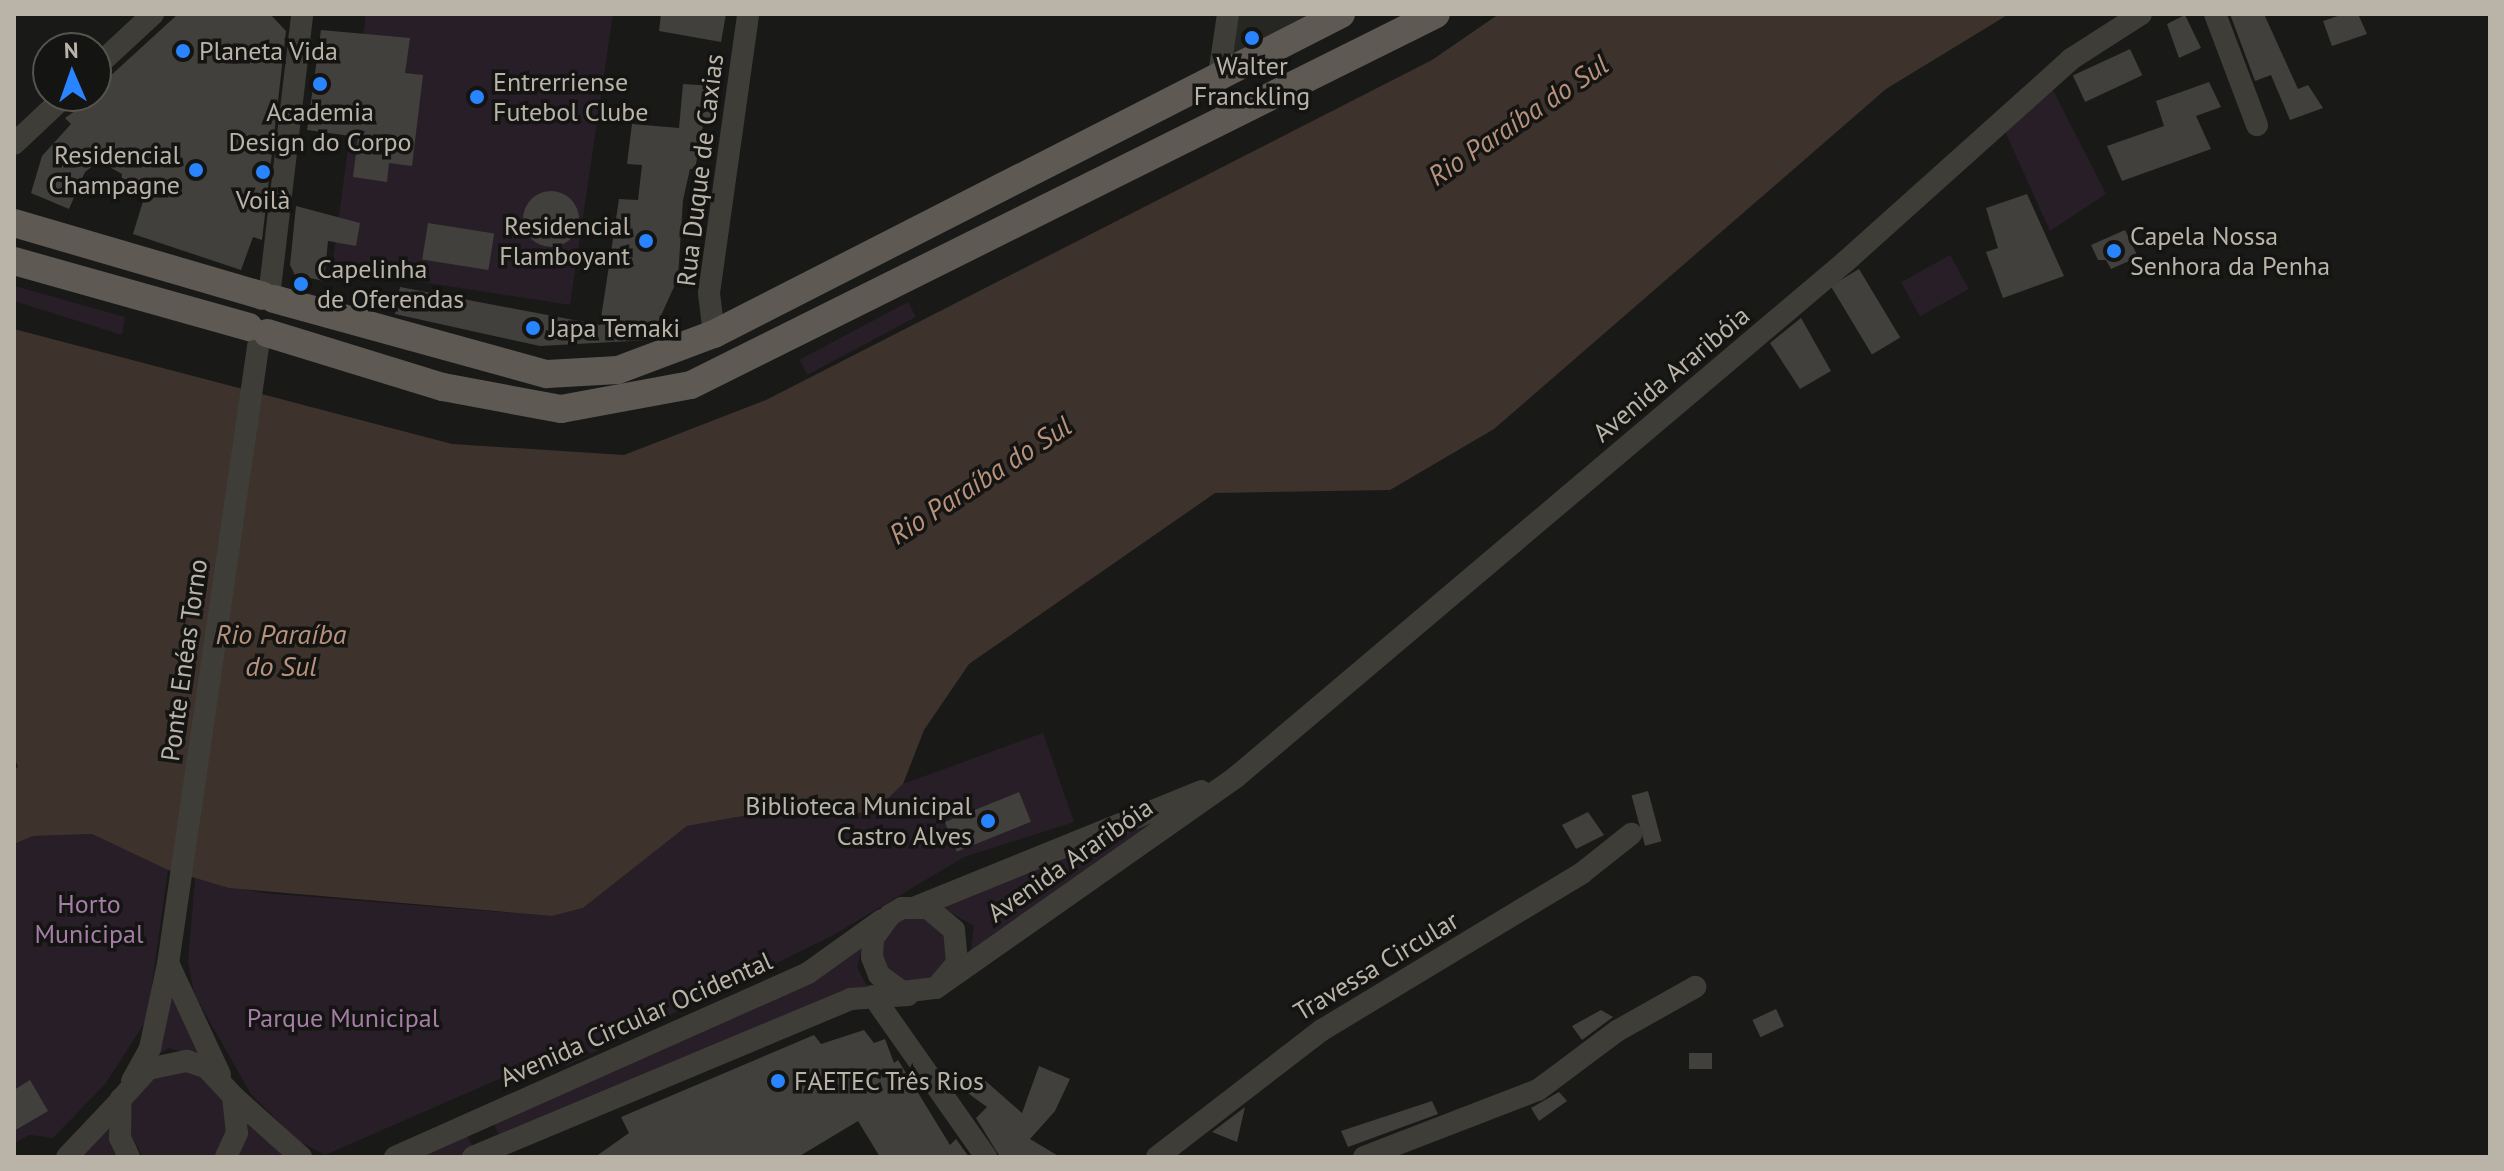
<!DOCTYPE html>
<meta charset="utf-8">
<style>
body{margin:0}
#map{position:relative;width:2504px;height:1171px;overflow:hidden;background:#191917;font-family:"PT Sans",sans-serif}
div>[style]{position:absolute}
.built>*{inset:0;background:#262623}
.green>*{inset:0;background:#281e27;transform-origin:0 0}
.water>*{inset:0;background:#3e322c}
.building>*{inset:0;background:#41403c;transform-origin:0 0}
.round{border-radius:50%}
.minor>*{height:22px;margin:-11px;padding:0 11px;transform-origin:11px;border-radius:11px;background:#3e3d37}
.major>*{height:28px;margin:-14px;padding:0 14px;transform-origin:14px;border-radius:14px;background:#5e5a53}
.dots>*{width:22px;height:22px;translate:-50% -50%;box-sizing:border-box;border:4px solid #141412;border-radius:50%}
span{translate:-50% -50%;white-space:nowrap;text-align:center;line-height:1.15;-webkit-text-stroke:7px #141412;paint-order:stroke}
.poi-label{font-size:26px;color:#bab3a8}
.left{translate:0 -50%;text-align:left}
.right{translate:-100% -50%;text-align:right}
.street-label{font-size:26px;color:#bab3a8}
.park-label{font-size:26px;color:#a57da7}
.water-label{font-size:28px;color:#b8927c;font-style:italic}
.frame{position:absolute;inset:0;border:16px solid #bab3a8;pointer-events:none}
.north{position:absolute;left:32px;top:32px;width:80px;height:80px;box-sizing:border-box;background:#141412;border:2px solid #56544e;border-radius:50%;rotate:358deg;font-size:22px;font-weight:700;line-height:32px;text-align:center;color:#bab3a8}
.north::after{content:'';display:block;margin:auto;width:28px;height:36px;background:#2985ff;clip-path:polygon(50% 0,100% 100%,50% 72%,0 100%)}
</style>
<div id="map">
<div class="built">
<div style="clip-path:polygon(1234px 14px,1318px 14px,1227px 61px)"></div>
</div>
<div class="green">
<div style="clip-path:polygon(366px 14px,613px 14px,570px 305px,332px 268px)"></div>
<div style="clip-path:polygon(2052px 88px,2106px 194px,2050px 231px,2003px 127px)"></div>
<div style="left:1950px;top:255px;width:39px;height:56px;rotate:61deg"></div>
<div style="clip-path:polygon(15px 286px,125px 317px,122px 335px,14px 301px)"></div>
<div style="left:908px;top:302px;width:17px;height:123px;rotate:62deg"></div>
<div style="clip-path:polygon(1043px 733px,1074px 822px,964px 857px,832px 936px,566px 1066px,559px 1053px,325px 1155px,298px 1141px,251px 1094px,194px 994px,188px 962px,195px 878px,263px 893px,552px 916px,583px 908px,687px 826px,800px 806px,841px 815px,875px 811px,903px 784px)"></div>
<div style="clip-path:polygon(1173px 811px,969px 962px,974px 926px,941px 907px)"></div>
<div style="clip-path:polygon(92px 834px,168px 870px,147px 1019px,106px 1083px,53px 1138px,29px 1135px,14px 1143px,14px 844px,33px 836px)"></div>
<div style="clip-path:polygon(922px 914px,949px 936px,946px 971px,914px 987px,884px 970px,881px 935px,898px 918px)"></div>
<div style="clip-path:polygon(864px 941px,857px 967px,866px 984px,884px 993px,502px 1142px,491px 1118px)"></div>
<div style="clip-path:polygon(170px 980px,208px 1060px,169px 1048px,145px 1062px)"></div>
<div style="clip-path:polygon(193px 1070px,222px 1089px,233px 1121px,217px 1157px,143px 1157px,128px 1129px,134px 1096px,159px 1073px)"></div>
<div style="clip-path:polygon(113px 1117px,122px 1157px,68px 1157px)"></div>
<div style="clip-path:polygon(247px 1117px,298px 1157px,232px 1157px)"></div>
<div style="clip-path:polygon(463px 1129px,475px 1150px,457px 1157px,402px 1157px)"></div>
</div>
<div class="water">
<div style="clip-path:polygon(1499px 14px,2009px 14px,1886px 89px,1494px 429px,1390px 490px,1215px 493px,969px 664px,924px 730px,903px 784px,875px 811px,841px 815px,800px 806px,687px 826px,583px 908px,552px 916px,229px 888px,168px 870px,92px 834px,33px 836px,14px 844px,14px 769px,18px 767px,14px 757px,14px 329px,452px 444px,624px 455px,766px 400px,1432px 60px)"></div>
</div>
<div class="building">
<div style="clip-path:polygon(178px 14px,270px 14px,286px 31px,262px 240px,253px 237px,241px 270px,133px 234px,144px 198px,121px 190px,122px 174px,99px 161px,85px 172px,69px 209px,31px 193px,42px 156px,71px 124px,65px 118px,96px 96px,96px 89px)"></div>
<div style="clip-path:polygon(661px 14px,726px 14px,721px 42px,659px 31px)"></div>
<div style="clip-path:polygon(2230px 14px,2264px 14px,2298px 89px,2308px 85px,2323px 108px,2290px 120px,2271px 75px,2255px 81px)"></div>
<div style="clip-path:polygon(2344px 14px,2358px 14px,2367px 34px,2332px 46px,2323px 21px)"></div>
<div style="clip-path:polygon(2185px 15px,2201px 48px,2179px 58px,2167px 24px)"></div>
<div style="clip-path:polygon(321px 30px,410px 38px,405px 73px,423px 75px,412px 166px,389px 163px,387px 182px,353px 177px,358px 137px,307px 130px)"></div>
<div style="left:2130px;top:49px;width:29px;height:63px;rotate:65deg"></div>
<div style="clip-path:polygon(2209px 82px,2221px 107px,2196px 116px,2211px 149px,2122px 181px,2107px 146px,2164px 126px,2156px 101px)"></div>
<div style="clip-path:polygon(683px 84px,714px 86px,711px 120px,704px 120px,695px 169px,690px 169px,683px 200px,678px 278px,650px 340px,540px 346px,395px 314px,400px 287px,600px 325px,619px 199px,638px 200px,642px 165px,627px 164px,632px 124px,679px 128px)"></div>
<div class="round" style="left:523px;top:191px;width:56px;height:56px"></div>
<div style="clip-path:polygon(2027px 194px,2064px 276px,2003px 298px,1986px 252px,1998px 248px,1986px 208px)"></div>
<div style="clip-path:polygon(296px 206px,360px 223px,356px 246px,328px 241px,324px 281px,295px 275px,290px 265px)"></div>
<div style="left:428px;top:223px;width:67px;height:37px;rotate:9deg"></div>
<div style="clip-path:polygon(2125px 230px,2138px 257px,2111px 269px,2106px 260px,2098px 260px,2091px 245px)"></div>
<div style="left:1859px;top:269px;width:80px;height:33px;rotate:59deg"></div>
<div style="clip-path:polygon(1801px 318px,1831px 371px,1800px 389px,1770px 343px)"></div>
<div style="left:1648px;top:791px;width:52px;height:17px;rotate:75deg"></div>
<div style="left:1019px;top:792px;width:32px;height:80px;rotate:68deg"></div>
<div style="clip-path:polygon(1588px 812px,1604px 835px,1576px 849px,1562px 825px)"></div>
<div style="left:1776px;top:1009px;width:19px;height:26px;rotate:65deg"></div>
<div style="clip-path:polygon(1601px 1010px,1613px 1017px,1582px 1040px,1572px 1026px)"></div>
<div style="clip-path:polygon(864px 1030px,874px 1043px,885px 1039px,894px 1063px,898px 1060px,950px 1145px,956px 1139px,969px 1157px,880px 1157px,858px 1121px,798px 1157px,595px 1157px,629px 1133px,621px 1117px,814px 1035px,821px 1044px)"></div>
<div style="left:1689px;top:1053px;width:23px;height:16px"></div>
<div style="clip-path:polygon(1039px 1066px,1070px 1079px,1055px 1111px,1030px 1139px,1060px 1157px,1000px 1157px,976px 1118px,987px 1107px,965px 1091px,981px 1077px,1022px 1113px)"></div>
<div style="clip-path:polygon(30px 1080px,48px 1111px,14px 1131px,14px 1090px)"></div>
<div style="clip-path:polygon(1559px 1092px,1567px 1101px,1539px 1121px,1531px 1108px)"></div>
<div style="clip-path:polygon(1432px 1101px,1438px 1114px,1348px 1147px,1341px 1131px)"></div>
<div style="clip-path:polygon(1245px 1107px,1237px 1142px,1212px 1132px)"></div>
</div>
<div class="minor">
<div style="left:2215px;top:14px;width:119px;rotate:69.3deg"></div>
<div style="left:96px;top:67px;width:78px;rotate:-42.9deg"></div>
<div style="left:1219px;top:75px;width:62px;rotate:-81.6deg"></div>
<div style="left:14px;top:144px;width:70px;rotate:-43.3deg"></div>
<div style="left:269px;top:297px;width:285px;rotate:-83.3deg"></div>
<div style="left:714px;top:334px;width:41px;rotate:-97deg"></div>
<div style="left:709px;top:293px;width:282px;rotate:-82deg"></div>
<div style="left:916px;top:907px;width:308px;rotate:-22.1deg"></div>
<div style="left:169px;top:965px;width:121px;rotate:65.1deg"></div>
<div style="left:936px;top:988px;width:33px;rotate:-50deg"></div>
<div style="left:957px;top:963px;width:33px;rotate:-95deg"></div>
<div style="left:954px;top:930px;width:34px;rotate:-140deg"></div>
<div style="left:928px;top:908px;width:26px;rotate:180deg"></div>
<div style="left:902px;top:908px;width:14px;rotate:150deg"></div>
<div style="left:890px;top:915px;width:29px;rotate:126deg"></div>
<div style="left:873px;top:938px;width:19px;rotate:93deg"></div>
<div style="left:872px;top:957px;width:19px;rotate:69deg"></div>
<div style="left:879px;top:975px;width:29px;rotate:36deg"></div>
<div style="left:902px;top:992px;width:34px;rotate:-7deg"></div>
<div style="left:936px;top:988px;width:367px;rotate:-35.1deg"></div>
<div style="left:1236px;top:777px;width:798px;rotate:-40.22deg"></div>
<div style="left:1845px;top:262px;width:304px;rotate:-41.9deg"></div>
<div style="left:2071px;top:59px;width:83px;rotate:-32.7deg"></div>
<div style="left:873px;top:996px;width:197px;rotate:54.9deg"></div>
<div style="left:132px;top:1081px;width:38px;rotate:-61deg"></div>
<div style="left:150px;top:1048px;width:86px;rotate:-77.9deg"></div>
<div style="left:168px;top:964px;width:638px;rotate:-81.7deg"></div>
<div style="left:234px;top:1097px;width:90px;rotate:41.8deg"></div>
<div style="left:67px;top:1157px;width:79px;rotate:-46.5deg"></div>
<div style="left:129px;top:1157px;width:21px;rotate:-115deg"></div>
<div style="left:120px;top:1138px;width:39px;rotate:-89deg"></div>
<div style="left:121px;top:1099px;width:40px;rotate:-48deg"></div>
<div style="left:148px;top:1069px;width:40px;rotate:-12deg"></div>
<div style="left:187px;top:1061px;width:20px;rotate:18deg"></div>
<div style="left:206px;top:1067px;width:40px;rotate:47deg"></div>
<div style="left:233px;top:1096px;width:37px;rotate:84deg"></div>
<div style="left:237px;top:1133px;width:26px;rotate:115deg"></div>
<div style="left:395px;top:1157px;width:452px;rotate:-24deg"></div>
<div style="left:808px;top:973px;width:91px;rotate:-35.6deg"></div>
<div style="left:473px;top:1157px;width:410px;rotate:-22.7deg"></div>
<div style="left:851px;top:999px;width:57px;rotate:-4deg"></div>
<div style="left:1157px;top:1157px;width:208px;rotate:-37.6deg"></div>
<div style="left:1322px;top:1030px;width:304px;rotate:-31.1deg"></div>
<div style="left:1582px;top:873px;width:63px;rotate:-38.5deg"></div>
<div style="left:1364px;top:1157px;width:186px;rotate:-21.1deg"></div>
<div style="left:1538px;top:1090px;width:99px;rotate:-36.8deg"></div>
<div style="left:1617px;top:1031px;width:90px;rotate:-29.4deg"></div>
</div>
<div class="major">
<div style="left:14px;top:223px;width:259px;rotate:16.3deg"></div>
<div style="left:14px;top:261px;width:244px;rotate:15.7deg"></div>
<div style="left:274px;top:299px;width:283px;rotate:15.4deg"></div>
<div style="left:547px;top:374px;width:71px;rotate:-3.2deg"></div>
<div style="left:618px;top:370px;width:103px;rotate:-20.6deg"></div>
<div style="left:714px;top:334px;width:704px;rotate:-27.04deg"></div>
<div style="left:267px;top:333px;width:184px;rotate:17.1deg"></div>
<div style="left:443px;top:387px;width:120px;rotate:10.6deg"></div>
<div style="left:561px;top:409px;width:132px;rotate:-10.5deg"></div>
<div style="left:691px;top:385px;width:832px;rotate:-26.47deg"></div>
</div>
<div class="dots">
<div style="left:1252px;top:38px;background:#2985ff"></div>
<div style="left:183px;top:51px;background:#2985ff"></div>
<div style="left:320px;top:84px;background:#2985ff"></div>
<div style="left:477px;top:97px;background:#2985ff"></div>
<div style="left:196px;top:170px;background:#2985ff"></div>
<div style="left:263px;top:172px;background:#2985ff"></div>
<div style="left:646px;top:241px;background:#2985ff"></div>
<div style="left:2114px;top:251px;background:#2985ff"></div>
<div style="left:301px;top:284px;background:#2985ff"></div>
<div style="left:533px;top:328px;background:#2985ff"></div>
<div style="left:988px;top:821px;background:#2985ff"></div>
<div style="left:778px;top:1081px;background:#2985ff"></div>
</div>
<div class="poi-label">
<span class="left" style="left:199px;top:51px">Planeta Vida</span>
<span style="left:1252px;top:81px">Walter<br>Franckling</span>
<span class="left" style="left:493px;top:97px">Entrerriense<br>Futebol Clube</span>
<span style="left:320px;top:127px">Academia<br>Design do Corpo</span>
<span class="right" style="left:180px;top:170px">Residencial<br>Champagne</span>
<span style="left:263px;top:200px">Voilà</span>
<span class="right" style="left:630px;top:241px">Residencial<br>Flamboyant</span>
<span class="left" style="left:2130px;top:251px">Capela Nossa<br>Senhora da Penha</span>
<span class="left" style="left:317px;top:284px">Capelinha<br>de Oferendas</span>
<span class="left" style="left:549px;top:328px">Japa Temaki</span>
<span class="right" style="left:972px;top:821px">Biblioteca Municipal<br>Castro Alves</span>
<span class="left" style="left:794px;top:1081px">FAETEC Três Rios</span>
</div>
<div class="street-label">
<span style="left:700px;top:170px;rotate:-83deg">Rua Duque de Caxias</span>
<span style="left:1671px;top:374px;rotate:-40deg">Avenida Araribóia</span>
<span style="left:184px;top:660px;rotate:-82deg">Ponte Enéas Torno</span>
<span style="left:1070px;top:860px;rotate:-35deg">Avenida Araribóia</span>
<span style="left:1376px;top:966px;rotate:-31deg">Travessa Circular</span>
<span style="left:636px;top:1019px;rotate:-24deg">Avenida Circular Ocidental</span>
</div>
<div class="park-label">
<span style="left:89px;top:919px">Horto<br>Municipal</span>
<span style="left:343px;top:1018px">Parque Municipal</span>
</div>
<div class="water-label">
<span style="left:1518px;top:120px;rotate:-34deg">Rio Paraíba do Sul</span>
<span style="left:980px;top:480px;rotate:-33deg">Rio Paraíba do Sul</span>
<span style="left:281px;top:650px">Rio Paraíba<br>do Sul</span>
</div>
<div class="frame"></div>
<div class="north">N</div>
</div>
